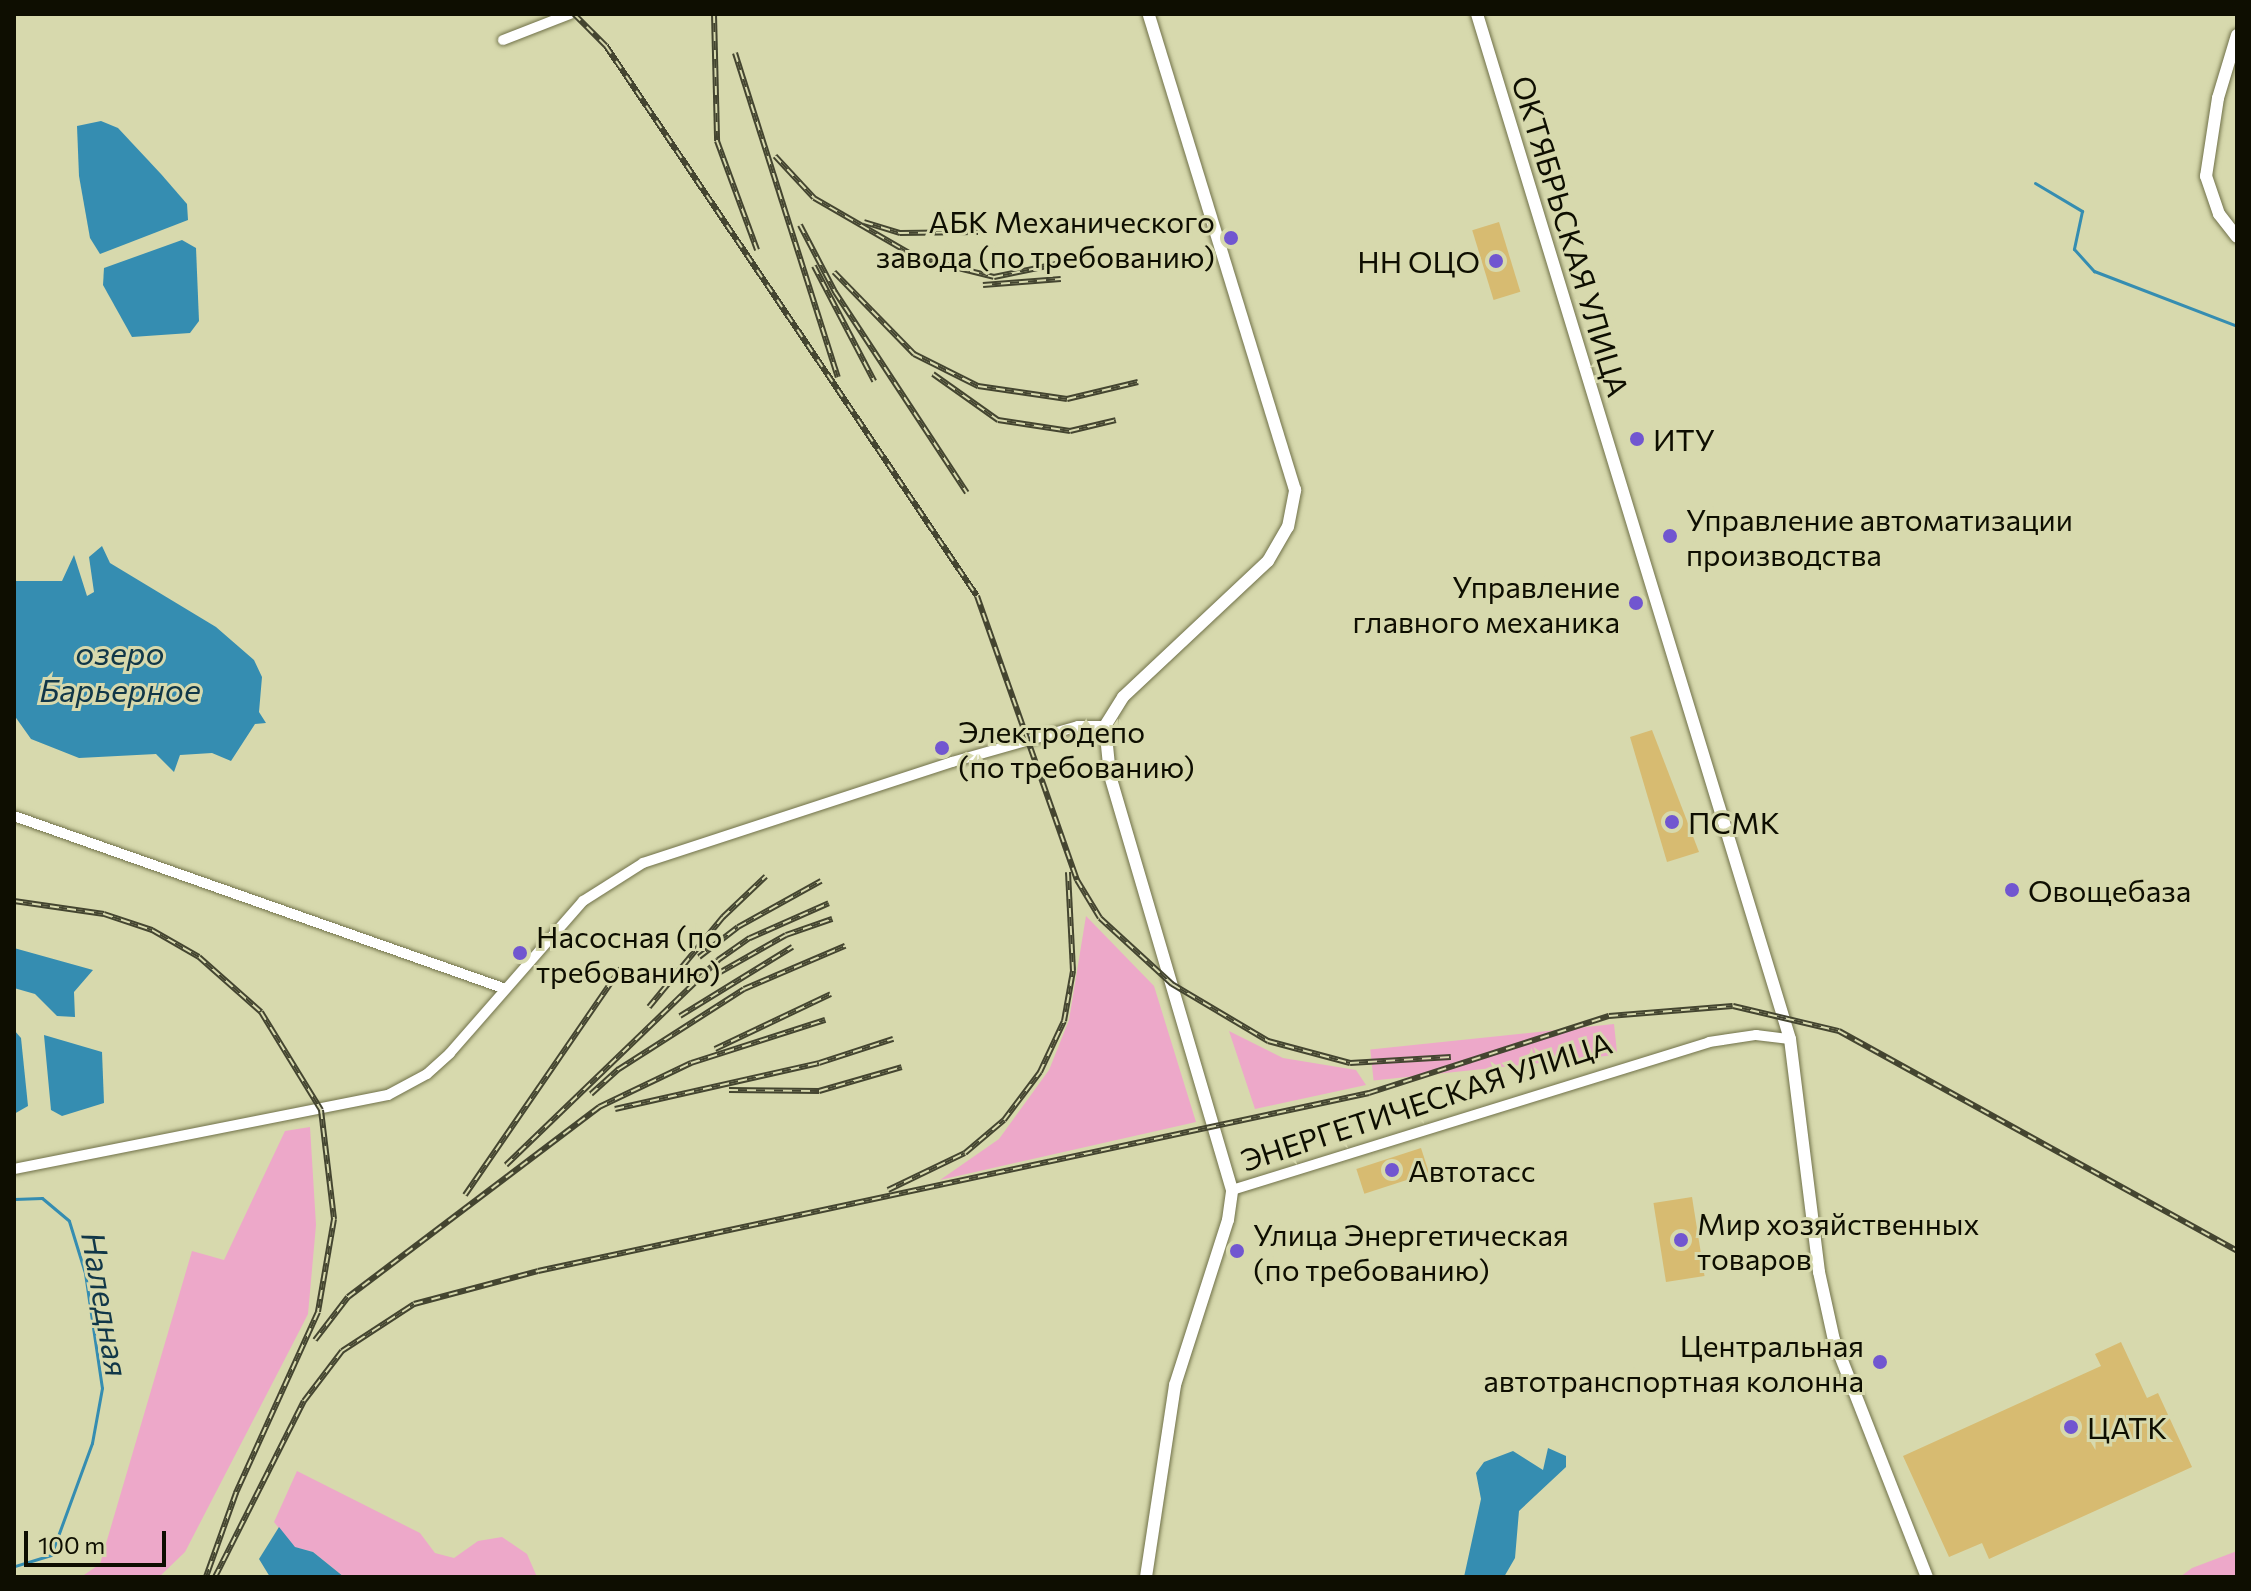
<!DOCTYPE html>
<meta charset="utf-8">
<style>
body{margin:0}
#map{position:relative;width:2251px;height:1591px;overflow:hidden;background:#d7d9ad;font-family:Commissioner,sans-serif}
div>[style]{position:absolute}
.green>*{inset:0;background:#eda8c9;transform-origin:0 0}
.water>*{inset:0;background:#358db1}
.stream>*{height:3px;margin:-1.5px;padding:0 1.5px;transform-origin:1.5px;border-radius:1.5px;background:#358db1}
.building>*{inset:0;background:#d7bb71;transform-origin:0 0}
.roads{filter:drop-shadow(0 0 2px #707149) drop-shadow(0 0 2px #707149)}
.minor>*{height:10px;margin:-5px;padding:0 5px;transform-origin:5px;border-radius:5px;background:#fff}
.tertiary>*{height:12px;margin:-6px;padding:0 6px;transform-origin:6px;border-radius:6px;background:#fff}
.rail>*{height:6px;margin-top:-3px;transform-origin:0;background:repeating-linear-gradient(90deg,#d7d9ad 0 9px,#444530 0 18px);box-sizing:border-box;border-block:2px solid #444530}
.dots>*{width:22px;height:22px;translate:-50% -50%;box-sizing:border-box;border:4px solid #d7d9ad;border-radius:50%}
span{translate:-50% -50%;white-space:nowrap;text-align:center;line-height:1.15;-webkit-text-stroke:6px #d7d9ad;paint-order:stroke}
.poi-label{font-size:30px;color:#0e0e01}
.right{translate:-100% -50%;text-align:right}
.left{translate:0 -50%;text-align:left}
.street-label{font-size:30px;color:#0e0e01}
.water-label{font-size:32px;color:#113748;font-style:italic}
.frame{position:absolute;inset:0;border:16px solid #0e0e01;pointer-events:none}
.scale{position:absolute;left:24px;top:1531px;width:142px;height:36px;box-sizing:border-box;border:4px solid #0e0e01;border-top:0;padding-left:10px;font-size:24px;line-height:28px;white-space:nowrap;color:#0e0e01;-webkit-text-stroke:6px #d7d9ad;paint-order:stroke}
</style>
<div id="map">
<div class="green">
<div style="clip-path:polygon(1086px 916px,1154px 986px,1196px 1122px,940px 1180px,999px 1139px,1049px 1070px,1069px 1020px)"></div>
<div style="left:1614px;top:1024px;width:31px;height:245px;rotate:84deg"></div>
<div style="clip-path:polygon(1229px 1031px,1283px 1058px,1356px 1070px,1366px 1085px,1255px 1109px)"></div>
<div style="clip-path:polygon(310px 1127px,316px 1225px,308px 1314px,288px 1353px,185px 1552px,159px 1577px,81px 1577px,100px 1564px,192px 1251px,224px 1260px,285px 1131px)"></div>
<div style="clip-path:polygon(297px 1471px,420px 1533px,435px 1553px,454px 1558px,478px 1541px,502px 1537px,527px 1554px,537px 1577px,344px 1577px,313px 1552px,294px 1547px,274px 1522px)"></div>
<div style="clip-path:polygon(2237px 1551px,2237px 1577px,2180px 1577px,2192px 1568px)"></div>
</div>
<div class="water">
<div style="clip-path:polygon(101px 121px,118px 128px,161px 174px,187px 204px,188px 220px,100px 254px,90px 238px,79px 176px,77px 126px)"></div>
<div style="clip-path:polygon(182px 240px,196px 248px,199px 321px,190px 333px,132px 337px,103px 285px,104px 268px)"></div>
<div style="clip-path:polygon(102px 546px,110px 563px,216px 627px,254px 660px,262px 677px,259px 712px,266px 723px,255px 724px,231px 761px,212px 753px,180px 755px,174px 772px,156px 754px,79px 758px,31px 739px,14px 715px,14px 581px,62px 581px,74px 555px,87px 596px,94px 592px,89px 557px)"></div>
<div style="clip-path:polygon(14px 948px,93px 970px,74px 992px,75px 1017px,57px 1016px,35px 994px,14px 988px)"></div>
<div style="clip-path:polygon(14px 1030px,21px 1038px,28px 1106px,14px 1114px)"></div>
<div style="clip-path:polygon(44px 1035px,102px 1052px,104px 1103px,62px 1116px,51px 1110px)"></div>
<div style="clip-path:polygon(1548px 1448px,1566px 1456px,1566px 1467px,1519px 1511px,1515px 1558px,1504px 1577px,1464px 1577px,1481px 1499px,1476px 1473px,1484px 1462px,1513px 1451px,1543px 1470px)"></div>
<div style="clip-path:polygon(279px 1527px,295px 1547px,313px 1552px,344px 1577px,270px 1577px,259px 1559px)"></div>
</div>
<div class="stream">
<div style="left:2035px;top:183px;width:55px;rotate:30.8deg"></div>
<div style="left:2082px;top:211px;width:39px;rotate:102deg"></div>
<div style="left:2074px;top:249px;width:30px;rotate:48deg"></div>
<div style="left:2094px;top:271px;width:153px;rotate:21deg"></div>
<div style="left:14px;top:1199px;width:28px;rotate:-2deg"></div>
<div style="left:42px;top:1198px;width:35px;rotate:40deg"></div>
<div style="left:69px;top:1221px;width:54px;rotate:72.9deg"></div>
<div style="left:85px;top:1273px;width:116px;rotate:81.6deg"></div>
<div style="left:102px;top:1388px;width:56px;rotate:100.3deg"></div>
<div style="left:92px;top:1443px;width:119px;rotate:110.1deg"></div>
<div style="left:51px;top:1555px;width:39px;rotate:163deg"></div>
</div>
<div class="building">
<div style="left:1499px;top:222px;width:73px;height:28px;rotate:73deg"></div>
<div style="clip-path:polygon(1652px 730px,1699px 852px,1667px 862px,1630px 737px)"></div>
<div style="left:1421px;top:1148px;width:26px;height:68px;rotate:72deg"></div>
<div style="left:1692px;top:1197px;width:80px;height:39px;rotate:81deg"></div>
<div style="clip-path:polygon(2121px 1342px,2147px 1398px,2158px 1393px,2192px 1467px,1989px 1559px,1982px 1543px,1949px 1557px,1903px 1456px,2101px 1366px,2095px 1354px)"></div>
</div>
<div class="roads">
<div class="minor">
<div style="left:503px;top:40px;width:72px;rotate:-21.2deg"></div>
<div style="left:14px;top:816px;width:518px;rotate:19.38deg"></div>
<div style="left:14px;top:1169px;width:381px;rotate:-11.2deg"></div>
<div style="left:388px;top:1095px;width:44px;rotate:-28.3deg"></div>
<div style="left:427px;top:1074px;width:31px;rotate:-42deg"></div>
<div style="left:450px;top:1053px;width:202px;rotate:-48.8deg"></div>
<div style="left:583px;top:901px;width:71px;rotate:-32.3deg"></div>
<div style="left:643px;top:863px;width:325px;rotate:-18.1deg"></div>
<div style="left:952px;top:762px;width:131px;rotate:-15.9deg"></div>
<div style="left:1078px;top:726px;width:27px"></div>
<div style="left:1232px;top:1190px;width:499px;rotate:-17.2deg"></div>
<div style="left:1709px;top:1042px;width:48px;rotate:-8.5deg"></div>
<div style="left:1756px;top:1035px;width:34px;rotate:7deg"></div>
</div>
<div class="tertiary">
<div style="left:1477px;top:14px;width:1072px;rotate:73.02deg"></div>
<div style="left:1790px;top:1039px;width:235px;rotate:82.9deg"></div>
<div style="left:1819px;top:1272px;width:70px;rotate:77.6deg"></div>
<div style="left:1834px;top:1340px;width:255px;rotate:68.6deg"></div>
<div style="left:2237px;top:35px;width:66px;rotate:106.8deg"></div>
<div style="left:2218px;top:98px;width:79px;rotate:98.7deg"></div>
<div style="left:2206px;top:176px;width:40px;rotate:71.1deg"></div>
<div style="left:2219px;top:214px;width:29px;rotate:52deg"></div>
<div style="left:1146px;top:1577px;width:194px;rotate:-81.4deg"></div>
<div style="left:1175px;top:1385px;width:173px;rotate:-72.2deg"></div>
<div style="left:1228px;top:1220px;width:30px;rotate:-82deg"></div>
<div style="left:1232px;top:1190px;width:433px;rotate:-106.4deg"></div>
<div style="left:1110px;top:775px;width:49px;rotate:-95.8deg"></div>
<div style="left:1105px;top:726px;width:34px;rotate:-58deg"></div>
<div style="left:1123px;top:697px;width:199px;rotate:-43.2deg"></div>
<div style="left:1268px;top:561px;width:39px;rotate:-60deg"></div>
<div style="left:1288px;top:527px;width:38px;rotate:-79deg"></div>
<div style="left:1295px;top:490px;width:498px;rotate:-107.1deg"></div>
</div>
</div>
<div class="rail">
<div style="left:574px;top:14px;width:45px;rotate:45deg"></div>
<div style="left:606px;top:46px;width:663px;rotate:56deg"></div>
<div style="left:977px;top:596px;width:301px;rotate:70.6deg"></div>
<div style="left:1077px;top:880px;width:44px;rotate:58.8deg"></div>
<div style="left:1100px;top:918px;width:98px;rotate:42.5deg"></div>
<div style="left:1172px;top:984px;width:112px;rotate:30.7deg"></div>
<div style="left:1268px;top:1041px;width:85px;rotate:15deg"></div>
<div style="left:1350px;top:1063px;width:101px;rotate:-3.4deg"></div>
<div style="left:714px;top:14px;width:127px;rotate:88.6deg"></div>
<div style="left:717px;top:141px;width:116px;rotate:69.8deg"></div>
<div style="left:735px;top:53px;width:340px;rotate:72.4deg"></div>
<div style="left:775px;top:156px;width:57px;rotate:47.1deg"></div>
<div style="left:814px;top:198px;width:120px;rotate:30deg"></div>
<div style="left:918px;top:258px;width:78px;rotate:14deg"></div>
<div style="left:994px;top:277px;width:64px;rotate:-11.7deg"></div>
<div style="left:864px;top:222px;width:38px;rotate:17deg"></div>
<div style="left:900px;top:233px;width:78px;rotate:-0.7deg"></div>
<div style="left:800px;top:225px;width:76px;rotate:62.4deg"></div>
<div style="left:835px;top:292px;width:240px;rotate:56.7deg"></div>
<div style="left:814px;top:266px;width:130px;rotate:62.4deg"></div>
<div style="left:834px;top:272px;width:115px;rotate:45.7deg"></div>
<div style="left:914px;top:354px;width:72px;rotate:26.6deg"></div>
<div style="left:978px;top:386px;width:90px;rotate:8.3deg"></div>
<div style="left:1067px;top:399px;width:73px;rotate:-13.5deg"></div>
<div style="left:983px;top:285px;width:78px;rotate:-4.4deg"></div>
<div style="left:933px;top:374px;width:80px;rotate:35.3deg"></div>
<div style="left:998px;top:420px;width:73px;rotate:8.7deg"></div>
<div style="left:1070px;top:431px;width:47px;rotate:-13.4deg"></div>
<div style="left:14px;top:901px;width:91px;rotate:8.2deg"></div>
<div style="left:104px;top:914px;width:51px;rotate:18.4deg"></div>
<div style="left:152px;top:930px;width:54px;rotate:29.9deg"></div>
<div style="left:199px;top:957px;width:83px;rotate:41.6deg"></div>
<div style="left:261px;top:1012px;width:115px;rotate:58.5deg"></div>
<div style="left:321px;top:1110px;width:110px;rotate:83.2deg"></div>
<div style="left:334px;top:1219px;width:94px;rotate:99.8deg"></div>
<div style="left:318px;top:1312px;width:199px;rotate:114.4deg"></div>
<div style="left:236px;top:1493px;width:89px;rotate:109.7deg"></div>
<div style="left:699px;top:957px;width:49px;rotate:-37.6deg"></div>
<div style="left:738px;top:927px;width:95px;rotate:-29deg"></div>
<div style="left:717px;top:974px;width:79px;rotate:-29.5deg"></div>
<div style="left:786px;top:935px;width:49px;rotate:-19.2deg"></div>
<div style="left:649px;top:1007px;width:117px;rotate:-50.6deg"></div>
<div style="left:723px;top:917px;width:59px;rotate:-43.6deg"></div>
<div style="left:680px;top:1016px;width:132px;rotate:-31.6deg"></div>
<div style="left:715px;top:1049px;width:128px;rotate:-25.4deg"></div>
<div style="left:729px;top:1090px;width:90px;rotate:0.6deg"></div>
<div style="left:819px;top:1091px;width:86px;rotate:-16.1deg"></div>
<div style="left:591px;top:1094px;width:38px;rotate:-42deg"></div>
<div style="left:619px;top:1069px;width:148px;rotate:-32.6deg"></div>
<div style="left:744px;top:989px;width:110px;rotate:-23.1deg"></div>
<div style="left:615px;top:1109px;width:209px;rotate:-12.7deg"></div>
<div style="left:819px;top:1063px;width:78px;rotate:-18deg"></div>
<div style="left:506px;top:1165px;width:295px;rotate:-44deg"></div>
<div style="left:718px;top:960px;width:39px;rotate:-35deg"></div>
<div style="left:750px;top:938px;width:86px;rotate:-23.9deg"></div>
<div style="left:888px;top:1190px;width:85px;rotate:-25.7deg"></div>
<div style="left:965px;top:1153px;width:51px;rotate:-40.2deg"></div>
<div style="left:1004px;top:1120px;width:60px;rotate:-53.1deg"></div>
<div style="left:1040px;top:1072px;width:56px;rotate:-64.8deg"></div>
<div style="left:1064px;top:1021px;width:51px;rotate:-79.8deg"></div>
<div style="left:1073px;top:971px;width:99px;rotate:-92.9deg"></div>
<div style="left:465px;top:1195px;width:275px;rotate:-55.5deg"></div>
<div style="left:315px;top:1340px;width:54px;rotate:-52.5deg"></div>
<div style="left:348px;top:1297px;width:315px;rotate:-37.1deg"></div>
<div style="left:599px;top:1107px;width:102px;rotate:-25.6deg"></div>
<div style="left:691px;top:1063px;width:141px;rotate:-17.8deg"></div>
<div style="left:215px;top:1577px;width:197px;rotate:-63.2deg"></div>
<div style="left:304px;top:1401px;width:63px;rotate:-52.8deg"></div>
<div style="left:342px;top:1351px;width:86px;rotate:-33.1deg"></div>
<div style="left:414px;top:1304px;width:128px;rotate:-14.9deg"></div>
<div style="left:538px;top:1271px;width:850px;rotate:-12.09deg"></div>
<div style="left:1369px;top:1093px;width:252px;rotate:-17.8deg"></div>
<div style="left:1609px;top:1016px;width:124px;rotate:-4.6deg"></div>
<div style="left:1733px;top:1006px;width:109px;rotate:13.3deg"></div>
<div style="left:1839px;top:1031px;width:455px;rotate:28.9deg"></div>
</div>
<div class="dots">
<div style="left:1231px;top:238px;background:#7156d0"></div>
<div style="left:1496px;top:261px;background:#7156d0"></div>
<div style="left:1637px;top:439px;background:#7156d0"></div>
<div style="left:1670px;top:536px;background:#7156d0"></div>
<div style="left:1636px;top:603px;background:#7156d0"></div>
<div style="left:942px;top:748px;background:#7156d0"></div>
<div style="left:1672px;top:822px;background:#7156d0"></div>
<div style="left:2012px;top:890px;background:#7156d0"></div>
<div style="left:520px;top:953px;background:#7156d0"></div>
<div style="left:1392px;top:1170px;background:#7156d0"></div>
<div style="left:1681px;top:1240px;background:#7156d0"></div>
<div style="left:1237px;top:1251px;background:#7156d0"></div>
<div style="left:1880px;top:1362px;background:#7156d0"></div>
<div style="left:2071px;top:1427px;background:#7156d0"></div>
</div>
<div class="poi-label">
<span class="right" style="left:1215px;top:238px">АБК Механического<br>завода (по требованию)</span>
<span class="right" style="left:1480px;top:261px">НН ОЦО</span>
<span class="left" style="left:1653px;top:439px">ИТУ</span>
<span class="left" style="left:1686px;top:536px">Управление автоматизации<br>производства</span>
<span class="right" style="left:1620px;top:603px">Управление<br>главного механика</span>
<span class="left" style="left:958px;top:748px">Электродепо<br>(по требованию)</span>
<span class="left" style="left:1688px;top:822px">ПСМК</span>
<span class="left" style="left:2028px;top:890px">Овощебаза</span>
<span class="left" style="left:536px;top:953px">Насосная (по<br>требованию)</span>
<span class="left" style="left:1408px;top:1170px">Автотасс</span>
<span class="left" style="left:1697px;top:1240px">Мир хозяйственных<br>товаров</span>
<span class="left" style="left:1253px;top:1251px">Улица Энергетическая<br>(по требованию)</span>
<span class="right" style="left:1864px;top:1362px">Центральная<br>автотранспортная колонна</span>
<span class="left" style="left:2087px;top:1427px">ЦАТК</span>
</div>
<div class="street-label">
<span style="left:1571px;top:236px;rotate:73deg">ОКТЯБРЬСКАЯ УЛИЦА</span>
<span style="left:1426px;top:1101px;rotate:-18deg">ЭНЕРГЕТИЧЕСКАЯ УЛИЦА</span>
</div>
<div class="water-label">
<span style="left:120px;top:671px">озеро<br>Барьерное</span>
<span style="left:106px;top:1304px;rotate:80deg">Наледная</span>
</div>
<div class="frame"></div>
<div class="scale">100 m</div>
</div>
